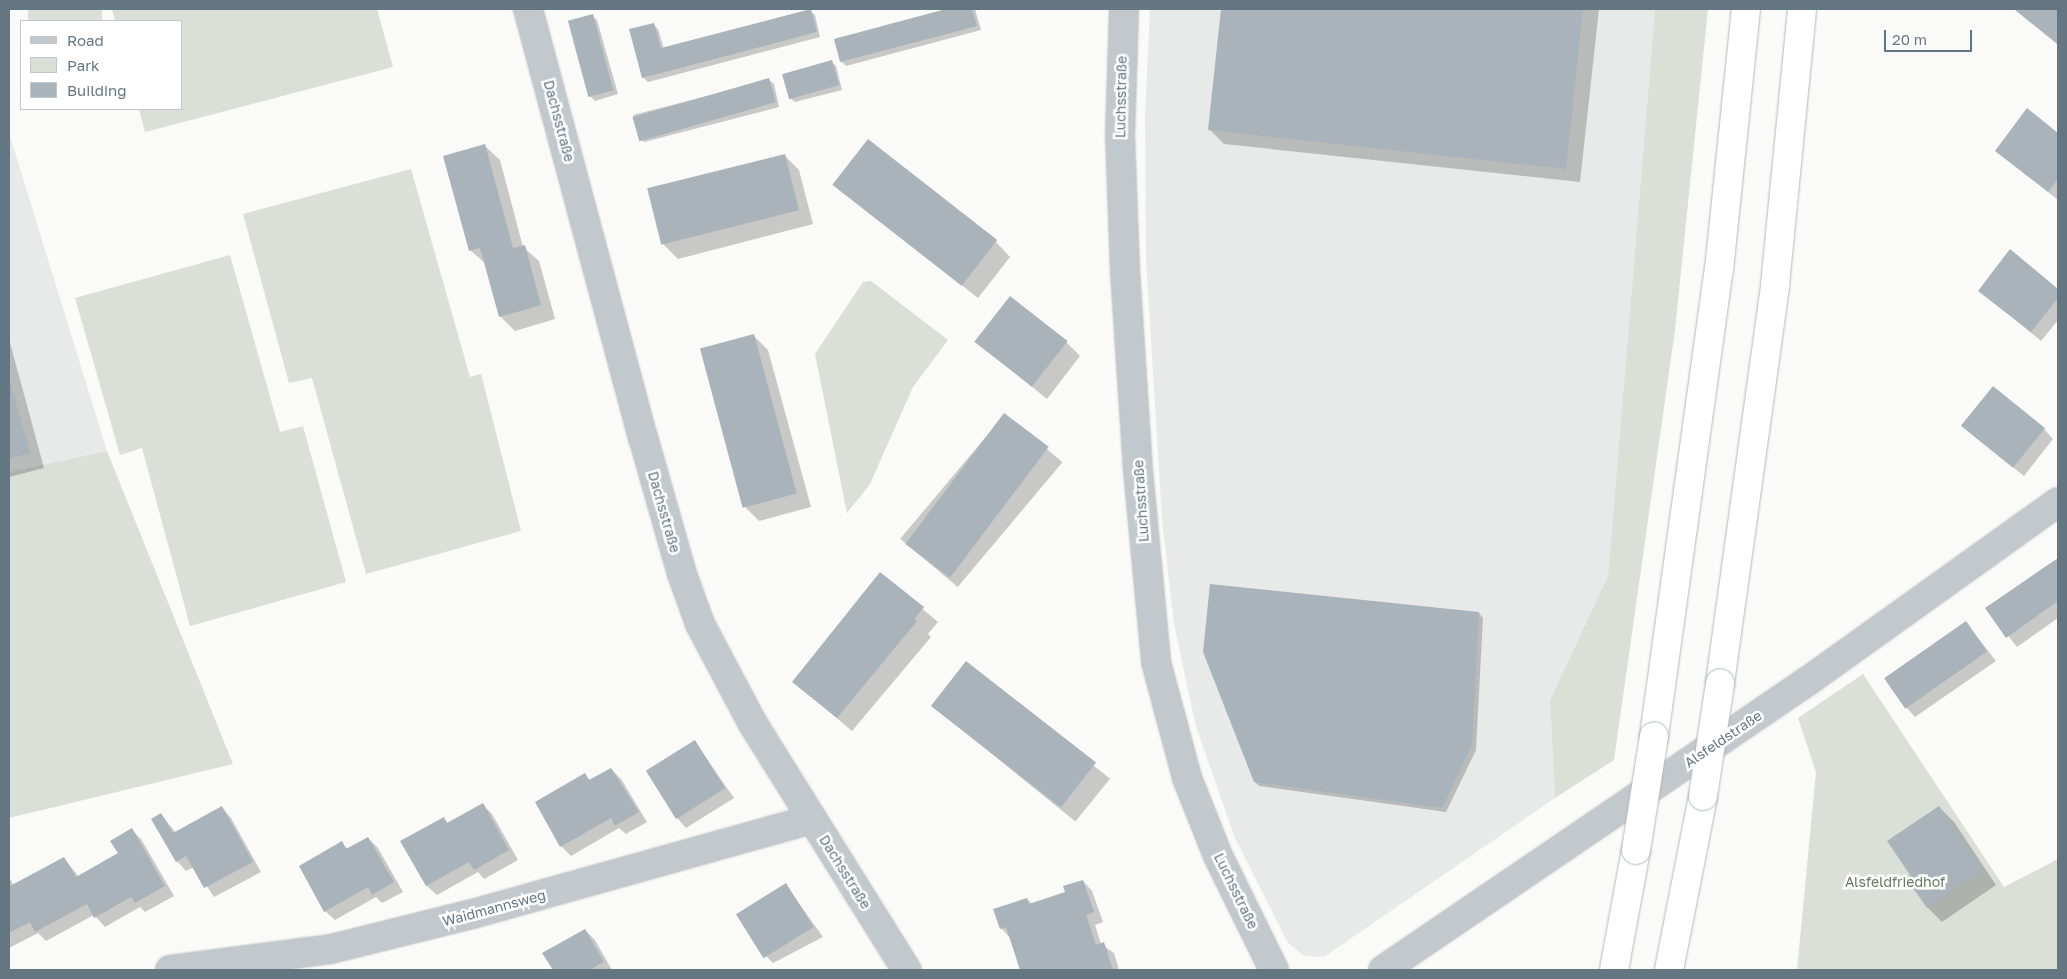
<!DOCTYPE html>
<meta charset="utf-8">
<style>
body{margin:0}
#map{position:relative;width:2067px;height:979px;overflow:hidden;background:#fafaf8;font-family:"Golos Text",sans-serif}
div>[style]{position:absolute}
.built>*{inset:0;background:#e8e9e9}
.green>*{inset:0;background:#dadfd7;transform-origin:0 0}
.shadow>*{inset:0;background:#0003;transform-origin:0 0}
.building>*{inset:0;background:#aab3b9;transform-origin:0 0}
.roads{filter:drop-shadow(0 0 1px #b4b9bd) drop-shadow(0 0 1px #b4b9bd)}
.street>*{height:28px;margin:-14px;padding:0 14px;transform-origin:14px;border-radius:14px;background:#c3c8cc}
.highway>*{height:28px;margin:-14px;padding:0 14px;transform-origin:14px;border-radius:14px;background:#fff}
.bridges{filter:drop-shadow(0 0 1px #b4b9bd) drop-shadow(0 0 1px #b4b9bd)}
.highway-bridge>*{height:28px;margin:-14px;padding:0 14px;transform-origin:14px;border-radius:14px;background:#fff}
span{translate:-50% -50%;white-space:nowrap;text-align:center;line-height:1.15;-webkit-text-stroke:5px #fff;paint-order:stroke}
.street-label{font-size:14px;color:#657683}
.park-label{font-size:14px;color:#687a64}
.frame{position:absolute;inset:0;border:10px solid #657683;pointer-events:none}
.legend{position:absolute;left:20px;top:20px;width:162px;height:90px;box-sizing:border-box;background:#fff;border:1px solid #c1c8cd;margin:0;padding:6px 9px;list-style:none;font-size:15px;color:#657683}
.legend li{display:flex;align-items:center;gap:10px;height:25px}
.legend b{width:25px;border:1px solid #c1c8cd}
.scale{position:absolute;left:1884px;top:30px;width:88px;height:22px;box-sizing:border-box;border:2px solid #657683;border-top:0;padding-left:6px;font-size:15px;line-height:18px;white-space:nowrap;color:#657683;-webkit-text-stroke:4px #fff;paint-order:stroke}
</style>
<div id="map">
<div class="built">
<div style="clip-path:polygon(1150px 9px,1655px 9px,1608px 576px,1550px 700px,1555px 798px,1324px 957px,1304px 956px,1288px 943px,1235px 838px,1196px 727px,1174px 624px,1162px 520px,1146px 259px,1145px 114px)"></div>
<div style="clip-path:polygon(9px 133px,107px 451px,9px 472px)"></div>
</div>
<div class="green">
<div style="left:28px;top:9px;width:74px;height:13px"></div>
<div style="clip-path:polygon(112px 9px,377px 9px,393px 67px,145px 132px,139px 109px,181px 109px,181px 21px,115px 21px)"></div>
<div style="clip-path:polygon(1655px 9px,1708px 9px,1675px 330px,1614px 760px,1555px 798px,1550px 700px,1608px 576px)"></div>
<div style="clip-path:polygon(411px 169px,470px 377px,481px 374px,521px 531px,366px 574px,312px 378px,289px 383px,243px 214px)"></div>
<div style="clip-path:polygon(230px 255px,280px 432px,303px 426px,346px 582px,190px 626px,142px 448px,120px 455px,75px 298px)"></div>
<div style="clip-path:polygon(871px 281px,948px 340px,913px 387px,870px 484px,847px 513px,815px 354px,863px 282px)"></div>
<div style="clip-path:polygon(107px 451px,233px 764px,9px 818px,9px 472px)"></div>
<div style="clip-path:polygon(1863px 674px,2004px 887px,2058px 859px,2058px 970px,1797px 970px,1816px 772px,1798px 718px)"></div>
</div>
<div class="shadow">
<div style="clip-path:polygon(950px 9px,975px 9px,981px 30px,846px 66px,842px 62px,835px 39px)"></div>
<div style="clip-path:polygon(1222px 9px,1599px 9px,1580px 182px,1224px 144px,1210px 130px)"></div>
<div style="clip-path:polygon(2014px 9px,2058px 9px,2058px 45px,2020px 14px)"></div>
<div style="clip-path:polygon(810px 11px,815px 15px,820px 37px,648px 82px,643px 77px,653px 24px,658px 29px,664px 49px)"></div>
<div style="clip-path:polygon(592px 16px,597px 20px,618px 94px,595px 101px,590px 96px)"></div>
<div style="clip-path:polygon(832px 62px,836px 66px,842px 90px,795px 102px,790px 98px,784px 74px)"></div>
<div style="clip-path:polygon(769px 80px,774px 84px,779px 107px,644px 142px,639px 138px,633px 115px)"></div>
<div style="clip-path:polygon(2027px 110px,2058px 135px,2058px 200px,1996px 150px)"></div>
<div style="clip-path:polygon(485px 146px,500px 160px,523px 247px,539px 261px,555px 319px,515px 331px,500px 316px,486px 264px,470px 250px)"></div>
<div style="clip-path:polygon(784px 155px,799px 170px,813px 224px,678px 259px,664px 245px,650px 191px)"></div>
<div style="clip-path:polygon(834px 184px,996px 242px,1010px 257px,978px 298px)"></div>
<div style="clip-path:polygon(2011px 251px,2058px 291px,2058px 320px,2041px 341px,1980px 291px)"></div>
<div style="clip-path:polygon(754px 336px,768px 350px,811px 507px,759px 521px,745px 507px)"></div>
<div style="clip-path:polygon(9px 339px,44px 468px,9px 477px)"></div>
<div style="clip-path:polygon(976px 341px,1066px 342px,1080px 356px,1047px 399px)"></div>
<div style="left:1005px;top:414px;width:75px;height:163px;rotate:40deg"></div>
<div style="clip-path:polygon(2044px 429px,2053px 439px,2024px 476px,1973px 435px)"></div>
<div style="clip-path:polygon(2058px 559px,2058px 618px,2017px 647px,1987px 609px)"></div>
<div style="clip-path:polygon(880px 573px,938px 622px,928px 634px,931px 637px,852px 731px,794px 682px)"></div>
<div style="clip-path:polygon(1479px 613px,1483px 618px,1476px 750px,1446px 812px,1259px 786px,1255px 782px)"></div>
<div style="clip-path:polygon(1966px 623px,1996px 661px,1915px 717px,1906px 707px)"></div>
<div style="left:967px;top:663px;width:184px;height:55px;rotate:39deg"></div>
<div style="clip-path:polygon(695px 742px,734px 798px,686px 828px,677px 818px)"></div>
<div style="clip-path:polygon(611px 769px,621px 779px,647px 822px,626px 834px,619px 828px,571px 856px,561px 846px,585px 775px,591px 781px)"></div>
<div style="clip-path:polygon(483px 805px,492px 814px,518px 860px,484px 879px,478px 872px,437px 895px,427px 886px,402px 842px,443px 819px,448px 823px)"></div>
<div style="clip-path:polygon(1939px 807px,1954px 822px,1996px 885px,1942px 922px,1927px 907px,1912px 875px)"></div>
<div style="clip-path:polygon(222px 808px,231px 818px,261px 872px,214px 897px,194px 867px,186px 871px,177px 861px,161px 814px,176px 833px)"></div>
<div style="clip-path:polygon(132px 830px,141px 839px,174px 896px,145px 912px,140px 907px,105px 927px,94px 915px,46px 941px,38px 933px,9px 948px,9px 877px,14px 886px,64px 858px,79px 877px,119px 854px)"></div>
<div style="clip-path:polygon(368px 838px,378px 848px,403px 892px,382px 903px,376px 897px,335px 920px,325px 911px,342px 843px,348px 849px)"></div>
<div style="clip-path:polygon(1083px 881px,1092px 891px,1103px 922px,1095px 925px,1101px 944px,1114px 953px,1119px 970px,1021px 970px,1011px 939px,1001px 928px,1027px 899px,1032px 904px,1067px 893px)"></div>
<div style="clip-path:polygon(786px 885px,823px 937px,773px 963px,764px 954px)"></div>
<div style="clip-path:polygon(585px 930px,595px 940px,612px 970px,554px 970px,544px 953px)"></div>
</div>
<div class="building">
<div style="clip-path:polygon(811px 9px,817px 32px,642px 78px,629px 29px,654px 23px,661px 48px)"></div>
<div style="clip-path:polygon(946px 9px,972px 9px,977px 26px,840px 62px,834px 39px)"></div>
<div style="clip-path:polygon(1221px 9px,1583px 9px,1566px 169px,1208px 130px)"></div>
<div style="clip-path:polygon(2014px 9px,2058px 9px,2058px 44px)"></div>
<div style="left:593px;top:14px;width:79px;height:26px;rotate:75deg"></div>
<div style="left:832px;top:60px;width:26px;height:52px;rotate:74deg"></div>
<div style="left:769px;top:78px;width:25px;height:142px;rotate:74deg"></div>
<div style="clip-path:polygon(2027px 108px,2058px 133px,2058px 179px,2048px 192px,1995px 151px)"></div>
<div style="left:868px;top:139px;width:164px;height:58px;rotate:38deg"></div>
<div style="clip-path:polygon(485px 144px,513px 248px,525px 245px,541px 305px,499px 317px,480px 248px,469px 251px,443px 156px)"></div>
<div style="left:785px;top:154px;width:58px;height:142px;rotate:76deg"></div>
<div style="clip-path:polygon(2010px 249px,2058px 289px,2058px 298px,2031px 332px,1978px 291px)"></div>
<div style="left:1010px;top:296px;width:73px;height:58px;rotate:38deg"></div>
<div style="left:754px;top:334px;width:165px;height:56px;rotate:75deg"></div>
<div style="clip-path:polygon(9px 378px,30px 453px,9px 459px)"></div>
<div style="left:1993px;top:386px;width:67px;height:51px;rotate:39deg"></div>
<div style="left:1004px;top:413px;width:56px;height:164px;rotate:37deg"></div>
<div style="clip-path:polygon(2058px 558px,2058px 601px,2006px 638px,1985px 608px)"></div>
<div style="clip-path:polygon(880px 572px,924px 607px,914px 619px,917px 621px,837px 718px,792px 682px)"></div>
<div style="clip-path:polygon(1210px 584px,1479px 612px,1472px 745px,1442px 808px,1254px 782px,1203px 652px)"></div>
<div style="left:1966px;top:621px;width:37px;height:100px;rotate:55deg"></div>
<div style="left:966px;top:661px;width:165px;height:57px;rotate:38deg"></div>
<div style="left:695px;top:740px;width:57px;height:58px;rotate:58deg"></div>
<div style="clip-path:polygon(611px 768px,639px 812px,615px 826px,611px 818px,560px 847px,535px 802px,585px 773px,589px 780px)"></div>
<div style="clip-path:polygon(483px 803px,509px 850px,474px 870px,469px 862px,426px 886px,400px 841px,444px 817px,447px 823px)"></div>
<div style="clip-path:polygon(222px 806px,253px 862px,204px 888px,186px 856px,176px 862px,151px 819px,161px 813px,173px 833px)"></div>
<div style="clip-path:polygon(1939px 806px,1983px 870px,1927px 908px,1906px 878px,1910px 875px,1887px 841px)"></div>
<div style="clip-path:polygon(132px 828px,165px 886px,135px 903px,131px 897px,94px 918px,87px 904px,35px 932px,30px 922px,9px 933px,9px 884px,10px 886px,64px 857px,76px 877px,118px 853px,110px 841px)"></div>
<div style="clip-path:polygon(368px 837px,394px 882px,372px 895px,368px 887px,324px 912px,299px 866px,342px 841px,346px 849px)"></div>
<div style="clip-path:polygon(1083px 880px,1094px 912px,1086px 915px,1096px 945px,1104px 942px,1113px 970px,1020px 970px,1006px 927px,1000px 929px,993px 909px,1027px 898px,1029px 904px,1065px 892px,1063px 886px)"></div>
<div style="left:786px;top:883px;width:52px;height:59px;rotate:58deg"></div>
<div style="clip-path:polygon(585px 929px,604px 962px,589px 970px,553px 970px,542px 953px)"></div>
</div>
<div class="roads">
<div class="street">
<div style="left:528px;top:9px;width:443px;rotate:75deg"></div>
<div style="left:643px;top:437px;width:142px;rotate:74.1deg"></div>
<div style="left:682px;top:574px;width:53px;rotate:70.2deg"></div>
<div style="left:700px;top:624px;width:113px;rotate:62.1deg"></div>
<div style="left:753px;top:724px;width:290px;rotate:58deg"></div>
<div style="left:1124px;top:9px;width:125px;rotate:91.8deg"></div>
<div style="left:1120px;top:134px;width:136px;rotate:87.9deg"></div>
<div style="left:1125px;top:270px;width:200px;rotate:86.3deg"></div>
<div style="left:1138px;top:470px;width:193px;rotate:84.6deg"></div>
<div style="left:1156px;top:662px;width:120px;rotate:75deg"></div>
<div style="left:1187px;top:778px;width:84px;rotate:68.3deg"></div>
<div style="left:1218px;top:856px;width:127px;rotate:63.8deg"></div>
<div style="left:170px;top:970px;width:162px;rotate:-7.4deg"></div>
<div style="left:331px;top:949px;width:149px;rotate:-13.9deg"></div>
<div style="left:476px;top:913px;width:349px;rotate:-15.6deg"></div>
<div style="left:1383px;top:970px;width:514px;rotate:-34.22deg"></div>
<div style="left:1808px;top:681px;width:307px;rotate:-35.6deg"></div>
</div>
<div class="highway">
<div style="left:1720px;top:683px;width:402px;rotate:-82.1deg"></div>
<div style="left:1775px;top:285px;width:277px;rotate:-84.4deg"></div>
<div style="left:1654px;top:736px;width:471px;rotate:-82.1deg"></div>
<div style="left:1719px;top:270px;width:262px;rotate:-84.1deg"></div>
<div style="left:1614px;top:970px;width:122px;rotate:-79.6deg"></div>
<div style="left:1669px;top:970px;width:177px;rotate:-78.9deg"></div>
</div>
</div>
<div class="bridges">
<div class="highway-bridge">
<div style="left:1703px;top:796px;width:114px;rotate:-81.4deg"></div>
<div style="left:1636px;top:850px;width:115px;rotate:-81deg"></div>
</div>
</div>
<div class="street-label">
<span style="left:1121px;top:97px;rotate:-89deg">Luchsstraße</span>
<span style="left:559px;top:121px;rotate:75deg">Dachsstraße</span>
<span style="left:1141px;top:501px;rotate:-94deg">Luchsstraße</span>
<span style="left:664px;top:512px;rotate:74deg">Dachsstraße</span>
<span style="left:1723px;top:739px;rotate:-34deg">Alsfeldstraße</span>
<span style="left:845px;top:872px;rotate:58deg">Dachsstraße</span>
<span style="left:1236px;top:891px;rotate:64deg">Luchsstraße</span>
<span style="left:494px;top:908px;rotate:-15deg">Waidmannsweg</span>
</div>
<div class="park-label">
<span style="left:1895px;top:882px">Alsfeldfriedhof</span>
</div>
<div class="frame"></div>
<ul class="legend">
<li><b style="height:6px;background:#c3c8cc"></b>Road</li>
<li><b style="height:14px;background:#dadfd7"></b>Park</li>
<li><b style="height:14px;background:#aab3b9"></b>Building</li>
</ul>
<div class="scale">20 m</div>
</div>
